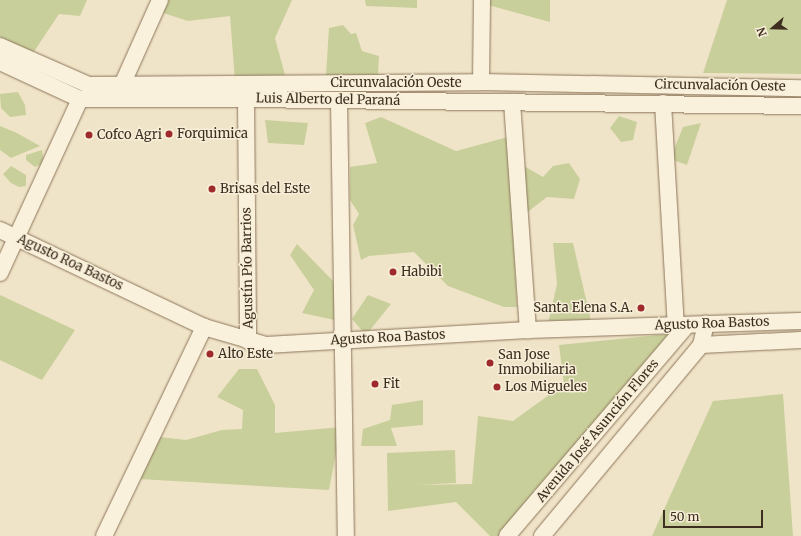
<!DOCTYPE html>
<meta charset="utf-8">
<style>
body{margin:0}
#map{position:relative;width:801px;height:536px;overflow:hidden;background:#f0e4c8;font-family:Merriweather,serif}
div>[style]{position:absolute}
.green>*{inset:0;background:#c9cf9b}
.roads{filter:drop-shadow(0 0 1px #8d765c) drop-shadow(0 0 1px #8d765c)}
.minor>*{height:16px;margin:-8px;padding:0 8px;transform-origin:8px;border-radius:8px;background:#faf1dc}
.dots>*{width:11px;height:11px;translate:-50% -50%;box-sizing:border-box;border:2px solid #f7eed8;border-radius:50%}
span{translate:-50% -50%;white-space:nowrap;text-align:center;line-height:1.15;-webkit-text-stroke:3px #f7eed8;paint-order:stroke}
.street-label{font-size:13px;color:#3d2e20}
.poi-label{font-size:13px;color:#3d2e20}
.left{translate:0 -50%;text-align:left}
.right{translate:-100% -50%;text-align:right}
.north{position:absolute;left:753px;top:8px;width:40px;height:40px;-webkit-text-stroke:3px #f7eed8;paint-order:stroke;rotate:250deg;font-size:11px;font-weight:700;line-height:16px;text-align:center;color:#3d2e20}
.north::after{content:'';display:block;margin:auto;width:14px;height:18px;background:#3d2e20;clip-path:polygon(50% 0,100% 100%,50% 72%,0 100%)}
.scale{position:absolute;left:663px;top:510px;width:100px;height:18px;box-sizing:border-box;border:2px solid #3d2e20;border-top:0;padding-left:5px;font-size:12px;line-height:14px;white-space:nowrap;color:#3d2e20;-webkit-text-stroke:3px #f7eed8;paint-order:stroke}
</style>
<div id="map">
<div class="green">
<div style="clip-path:polygon(0 0,87px 0,80px 16px,59px 14px,33px 53px,0 37px)"></div>
<div style="clip-path:polygon(162px 0,292px 0,275px 38px,285px 75px,235px 81px,230px 16px,188px 21px,157px 11px)"></div>
<div style="clip-path:polygon(365px 0,417px 0,417px 8px,366px 6px)"></div>
<div style="clip-path:polygon(489px 0,550px 0,550px 22px,488px 5px)"></div>
<div style="clip-path:polygon(727px 0,801px 0,801px 74px,703px 73px)"></div>
<div style="clip-path:polygon(343px 25px,351px 34px,356px 33px,362px 51px,379px 56px,378px 75px,326px 75px,329px 28px)"></div>
<div style="clip-path:polygon(18px 92px,25px 105px,26px 115px,10px 117px,1px 108px,0 94px)"></div>
<div style="clip-path:polygon(619px 116px,637px 122px,633px 140px,621px 142px,610px 128px)"></div>
<div style="clip-path:polygon(381px 117px,456px 151px,508px 137px,517px 307px,504px 307px,448px 286px,414px 252px,369px 256px,361px 260px,353px 225px,359px 214px,350px 200px,350px 167px,377px 163px,365px 123px)"></div>
<div style="clip-path:polygon(265px 120px,308px 123px,304px 145px,268px 143px)"></div>
<div style="clip-path:polygon(701px 123px,687px 165px,670px 159px,683px 127px)"></div>
<div style="clip-path:polygon(0 126px,17px 133px,40px 146px,11px 158px,0 150px)"></div>
<div style="clip-path:polygon(42px 150px,44px 163px,35px 167px,26px 160px,26px 155px)"></div>
<div style="clip-path:polygon(569px 163px,580px 179px,574px 199px,547px 197px,520px 218px,522px 165px,543px 177px,553px 166px)"></div>
<div style="clip-path:polygon(11px 166px,26px 175px,26px 186px,19px 187px,11px 183px,3px 174px)"></div>
<div style="clip-path:polygon(553px 243px,573px 243px,592px 325px,548px 324px,557px 284px)"></div>
<div style="clip-path:polygon(297px 244px,335px 283px,339px 321px,302px 313px,314px 290px,290px 255px)"></div>
<div style="clip-path:polygon(0 295px,75px 330px,42px 380px,0 360px)"></div>
<div style="clip-path:polygon(368px 295px,391px 304px,366px 335px,352px 319px)"></div>
<div style="clip-path:polygon(668px 334px,503px 536px,490px 536px,456px 502px,388px 511px,387px 453px,455px 450px,456px 483px,417px 485px,472px 484px,478px 416px,513px 421px,564px 384px,559px 345px)"></div>
<div style="clip-path:polygon(239px 369px,257px 369px,275px 405px,275px 433px,341px 427px,329px 490px,139px 479px,160px 437px,186px 440px,222px 430px,242px 429px,243px 410px,217px 397px)"></div>
<div style="clip-path:polygon(783px 394px,793px 536px,652px 536px,713px 401px)"></div>
<div style="clip-path:polygon(423px 400px,423px 425px,391px 428px,397px 446px,361px 446px,363px 429px,390px 420px,392px 405px)"></div>
</div>
<div class="roads">
<div class="minor">
<div style="left:0;top:46px;width:97px;rotate:23.7deg"></div>
<div style="left:89px;top:85px;width:392px;rotate:-0.4deg"></div>
<div style="left:481px;top:82px;width:320px;rotate:1.1deg"></div>
<div style="left:0;top:62px;width:88px;rotate:24.8deg"></div>
<div style="left:80px;top:99px;width:166px"></div>
<div style="left:246px;top:99px;width:555px;rotate:0.72deg"></div>
<div style="left:481px;top:82px;width:82px;rotate:-89.3deg"></div>
<div style="left:122px;top:85px;width:93px;rotate:-65.9deg"></div>
<div style="left:246px;top:99px;width:242px;rotate:89.5deg"></div>
<div style="left:339px;top:100px;width:436px;rotate:89.1deg"></div>
<div style="left:512px;top:102px;width:229px;rotate:86deg"></div>
<div style="left:663px;top:103px;width:223px;rotate:86.7deg"></div>
<div style="left:0;top:230px;width:226px;rotate:25.4deg"></div>
<div style="left:204px;top:327px;width:65px;rotate:16.2deg"></div>
<div style="left:266px;top:345px;width:262px;rotate:-3.3deg"></div>
<div style="left:528px;top:330px;width:273px;rotate:-1.9deg"></div>
<div style="left:0;top:273px;width:192px;rotate:-65.3deg"></div>
<div style="left:701px;top:345px;width:100px;rotate:-2.9deg"></div>
<div style="left:104px;top:536px;width:232px;rotate:-64.4deg"></div>
<div style="left:507px;top:536px;width:277px;rotate:-49.5deg"></div>
<div style="left:542px;top:536px;width:249px;rotate:-50.2deg"></div>
<div style="left:701px;top:345px;width:22px;rotate:-77deg"></div>
</div>
</div>
<div class="dots">
<div style="left:169px;top:134px;background:#9e2a2b"></div>
<div style="left:89px;top:135px;background:#9e2a2b"></div>
<div style="left:212px;top:189px;background:#9e2a2b"></div>
<div style="left:393px;top:272px;background:#9e2a2b"></div>
<div style="left:641px;top:308px;background:#9e2a2b"></div>
<div style="left:210px;top:354px;background:#9e2a2b"></div>
<div style="left:490px;top:363px;background:#9e2a2b"></div>
<div style="left:375px;top:384px;background:#9e2a2b"></div>
<div style="left:497px;top:387px;background:#9e2a2b"></div>
</div>
<div class="street-label">
<span style="left:396px;top:83px">Circunvalación Oeste</span>
<span style="left:720px;top:86px;rotate:1deg">Circunvalación Oeste</span>
<span style="left:328px;top:100px;rotate:1deg">Luis Alberto del Paraná</span>
<span style="left:70px;top:263px;rotate:25deg">Agusto Roa Bastos</span>
<span style="left:248px;top:268px;rotate:-91deg">Agustín Pío Barrios</span>
<span style="left:712px;top:324px;rotate:-2deg">Agusto Roa Bastos</span>
<span style="left:388px;top:338px;rotate:-3deg">Agusto Roa Bastos</span>
<span style="left:598px;top:431px;rotate:-50deg">Avenida José Asunción Flores</span>
</div>
<div class="poi-label">
<span class="left" style="left:177px;top:134px">Forquimica</span>
<span class="left" style="left:97px;top:135px">Cofco Agri</span>
<span class="left" style="left:220px;top:189px">Brisas del Este</span>
<span class="left" style="left:401px;top:272px">Habibi</span>
<span class="right" style="left:633px;top:308px">Santa Elena S.A.</span>
<span class="left" style="left:218px;top:354px">Alto Este</span>
<span class="left" style="left:498px;top:363px">San Jose<br>Inmobiliaria</span>
<span class="left" style="left:383px;top:384px">Fit</span>
<span class="left" style="left:505px;top:387px">Los Migueles</span>
</div>
<div class="north">N</div>
<div class="scale">50 m</div>
</div>
